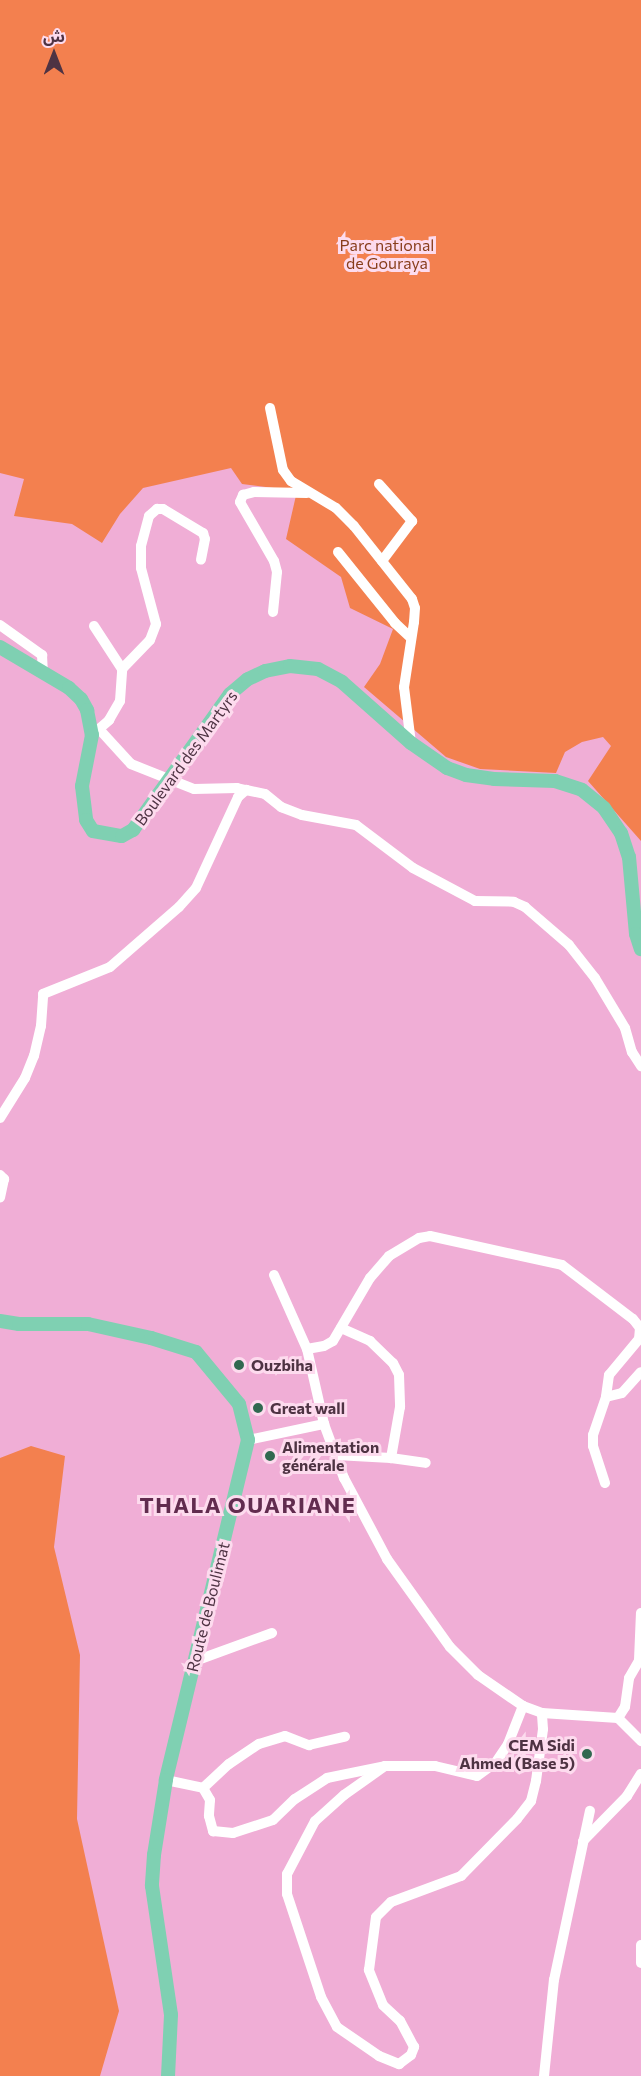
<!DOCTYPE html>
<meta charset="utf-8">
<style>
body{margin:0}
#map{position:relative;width:641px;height:2076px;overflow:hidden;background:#f0aed6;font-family:Commissioner,"Noto Sans Arabic",sans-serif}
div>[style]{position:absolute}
.green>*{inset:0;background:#f3804f}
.minor>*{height:10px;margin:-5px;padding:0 5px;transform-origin:5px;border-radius:5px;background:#fff}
.major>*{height:14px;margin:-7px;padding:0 7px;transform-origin:7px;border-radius:7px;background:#7fd0b2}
.dots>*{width:16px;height:16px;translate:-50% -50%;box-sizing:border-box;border:3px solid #fddbee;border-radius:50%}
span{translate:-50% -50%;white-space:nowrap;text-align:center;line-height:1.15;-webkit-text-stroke:6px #fddbee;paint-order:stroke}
.park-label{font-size:16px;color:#883d1b}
.street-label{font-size:16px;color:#4e3343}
.poi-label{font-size:16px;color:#4e3343;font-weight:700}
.left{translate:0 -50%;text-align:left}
.right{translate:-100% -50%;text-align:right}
.district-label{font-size:22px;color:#622c4f;font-weight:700;letter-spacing:1.5px}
.north{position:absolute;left:24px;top:24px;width:60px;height:60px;-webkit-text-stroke:4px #fddbee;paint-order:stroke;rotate:0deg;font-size:16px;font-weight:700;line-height:24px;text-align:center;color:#4e3343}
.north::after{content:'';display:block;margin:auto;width:21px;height:27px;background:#4e3343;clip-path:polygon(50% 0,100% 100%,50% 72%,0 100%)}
</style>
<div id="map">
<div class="green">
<div style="clip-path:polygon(0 0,641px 0,641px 841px,588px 781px,611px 746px,603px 737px,582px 742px,565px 752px,556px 773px,480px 769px,446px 757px,364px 687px,380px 664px,393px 629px,350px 608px,341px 577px,286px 539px,297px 491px,242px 484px,231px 468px,143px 488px,120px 514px,102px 543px,72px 524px,14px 516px,24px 479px,0 473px)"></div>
<div style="clip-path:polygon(31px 1446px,65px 1456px,54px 1547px,80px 1655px,77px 1819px,119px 2011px,100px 2076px,0 2076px,0 1458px)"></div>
</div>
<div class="minor">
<div style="left:270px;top:408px;width:63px;rotate:78.2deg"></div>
<div style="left:283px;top:470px;width:14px;rotate:54deg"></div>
<div style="left:291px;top:481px;width:52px;rotate:31deg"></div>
<div style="left:336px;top:508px;width:25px;rotate:45deg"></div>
<div style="left:354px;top:526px;width:93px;rotate:51.5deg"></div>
<div style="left:412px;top:599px;width:9px;rotate:72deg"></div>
<div style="left:415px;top:608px;width:14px;rotate:94deg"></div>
<div style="left:414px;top:622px;width:66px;rotate:98.7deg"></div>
<div style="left:404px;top:687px;width:56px;rotate:82.9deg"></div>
<div style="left:379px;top:484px;width:50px;rotate:48.3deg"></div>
<div style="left:412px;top:521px;width:50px;rotate:126.9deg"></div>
<div style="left:338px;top:552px;width:91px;rotate:51.2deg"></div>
<div style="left:395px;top:623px;width:21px;rotate:43deg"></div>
<div style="left:273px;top:612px;width:40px;rotate:-84.3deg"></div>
<div style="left:277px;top:572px;width:11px;rotate:-105deg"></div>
<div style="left:274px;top:561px;width:68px;rotate:-120deg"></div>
<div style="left:240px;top:502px;width:8px;rotate:-67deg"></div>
<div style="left:243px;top:495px;width:11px;rotate:-15deg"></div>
<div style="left:254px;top:492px;width:53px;rotate:1.1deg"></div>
<div style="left:0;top:625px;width:52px;rotate:35.5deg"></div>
<div style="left:42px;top:655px;width:19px;rotate:87deg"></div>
<div style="left:94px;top:626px;width:51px;rotate:56.9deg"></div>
<div style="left:99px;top:729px;width:47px;rotate:47.6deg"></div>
<div style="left:131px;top:764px;width:68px;rotate:21.6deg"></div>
<div style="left:194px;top:789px;width:43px;rotate:-1.3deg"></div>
<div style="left:237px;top:788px;width:9px;rotate:13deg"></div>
<div style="left:92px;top:735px;width:23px;rotate:-41deg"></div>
<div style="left:109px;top:720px;width:22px;rotate:-60deg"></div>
<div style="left:120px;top:701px;width:32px;rotate:-86deg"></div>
<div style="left:122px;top:669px;width:40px;rotate:-46deg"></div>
<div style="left:150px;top:640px;width:17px;rotate:-69deg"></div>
<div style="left:156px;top:624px;width:58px;rotate:-105deg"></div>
<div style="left:141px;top:568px;width:22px;rotate:-90deg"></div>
<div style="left:141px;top:546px;width:31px;rotate:-75deg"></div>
<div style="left:149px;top:516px;width:11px;rotate:-41deg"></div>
<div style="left:157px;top:509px;width:6px"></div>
<div style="left:163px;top:509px;width:47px;rotate:31deg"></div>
<div style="left:203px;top:533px;width:6px;rotate:72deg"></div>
<div style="left:205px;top:539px;width:21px;rotate:101deg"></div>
<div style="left:0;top:1118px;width:47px;rotate:-58deg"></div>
<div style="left:25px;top:1078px;width:24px;rotate:-68deg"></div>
<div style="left:34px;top:1056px;width:31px;rotate:-77deg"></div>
<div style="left:41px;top:1026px;width:32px;rotate:-86deg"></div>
<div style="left:43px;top:994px;width:72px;rotate:-21.9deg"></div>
<div style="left:110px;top:967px;width:91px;rotate:-41deg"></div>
<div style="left:179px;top:907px;width:25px;rotate:-48deg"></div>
<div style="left:196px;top:888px;width:100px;rotate:-65.2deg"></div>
<div style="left:238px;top:797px;width:11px;rotate:-41deg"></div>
<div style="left:246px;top:790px;width:19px;rotate:12deg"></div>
<div style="left:265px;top:794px;width:21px;rotate:39deg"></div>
<div style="left:281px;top:807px;width:22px;rotate:21deg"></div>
<div style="left:302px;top:815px;width:55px;rotate:10.5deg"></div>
<div style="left:356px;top:825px;width:71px;rotate:37deg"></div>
<div style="left:413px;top:868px;width:70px;rotate:28deg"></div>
<div style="left:475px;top:901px;width:39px;rotate:1deg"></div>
<div style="left:514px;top:902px;width:12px;rotate:24deg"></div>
<div style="left:525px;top:907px;width:58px;rotate:40.8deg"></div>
<div style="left:569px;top:945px;width:42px;rotate:51.8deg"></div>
<div style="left:595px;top:978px;width:58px;rotate:59deg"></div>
<div style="left:625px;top:1028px;width:25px;rotate:74deg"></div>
<div style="left:632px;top:1052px;width:17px;rotate:57deg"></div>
<div style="left:0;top:1175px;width:6px;rotate:45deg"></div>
<div style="left:4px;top:1179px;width:19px;rotate:102deg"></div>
<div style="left:274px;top:1275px;width:81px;rotate:66deg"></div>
<div style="left:307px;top:1349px;width:77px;rotate:77.2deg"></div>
<div style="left:341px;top:1328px;width:32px;rotate:24deg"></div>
<div style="left:370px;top:1341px;width:32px;rotate:44deg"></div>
<div style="left:393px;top:1363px;width:13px;rotate:63deg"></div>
<div style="left:399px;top:1375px;width:32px;rotate:88deg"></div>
<div style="left:400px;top:1407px;width:52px;rotate:100deg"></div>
<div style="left:307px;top:1349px;width:17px;rotate:-10deg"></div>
<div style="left:324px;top:1346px;width:10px;rotate:-29deg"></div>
<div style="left:333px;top:1341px;width:73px;rotate:-59.6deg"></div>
<div style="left:370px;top:1278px;width:29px;rotate:-49deg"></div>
<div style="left:389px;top:1256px;width:35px;rotate:-31deg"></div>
<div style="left:419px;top:1238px;width:11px;rotate:-10deg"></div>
<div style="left:430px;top:1236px;width:135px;rotate:12.4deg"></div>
<div style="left:562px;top:1265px;width:89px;rotate:37.3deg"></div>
<div style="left:633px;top:1319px;width:11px;rotate:52deg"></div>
<div style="left:640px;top:1328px;width:11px;rotate:95deg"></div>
<div style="left:639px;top:1339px;width:47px;rotate:129.8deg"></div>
<div style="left:609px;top:1375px;width:22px;rotate:98deg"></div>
<div style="left:606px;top:1397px;width:40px;rotate:108.9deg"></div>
<div style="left:593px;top:1435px;width:11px;rotate:90deg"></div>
<div style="left:593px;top:1446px;width:39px;rotate:72deg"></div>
<div style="left:606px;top:1397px;width:16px;rotate:-14deg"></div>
<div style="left:622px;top:1393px;width:28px;rotate:-48deg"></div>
<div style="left:248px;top:1440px;width:78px;rotate:-11.9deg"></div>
<div style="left:324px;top:1424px;width:58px;rotate:69.7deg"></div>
<div style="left:344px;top:1478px;width:92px;rotate:62deg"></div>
<div style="left:387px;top:1559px;width:108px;rotate:54.4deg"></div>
<div style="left:450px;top:1647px;width:40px;rotate:45deg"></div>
<div style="left:478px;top:1675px;width:55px;rotate:34.6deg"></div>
<div style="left:523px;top:1706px;width:20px;rotate:20deg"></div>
<div style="left:542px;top:1713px;width:76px;rotate:3.8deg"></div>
<div style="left:618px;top:1718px;width:33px;rotate:45deg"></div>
<div style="left:336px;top:1455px;width:55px;rotate:3.1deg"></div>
<div style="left:391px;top:1458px;width:35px;rotate:8deg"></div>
<div style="left:639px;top:1660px;width:47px;rotate:-87.6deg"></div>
<div style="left:195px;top:1661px;width:82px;rotate:-20deg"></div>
<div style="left:618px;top:1718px;width:13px;rotate:-58deg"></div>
<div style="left:625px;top:1707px;width:29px;rotate:-82deg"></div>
<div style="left:629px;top:1678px;width:24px;rotate:-60deg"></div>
<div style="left:385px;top:1766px;width:50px;rotate:144.7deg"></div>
<div style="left:344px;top:1795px;width:39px;rotate:138deg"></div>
<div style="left:315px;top:1821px;width:60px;rotate:117.8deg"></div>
<div style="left:287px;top:1874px;width:20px;rotate:90deg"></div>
<div style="left:287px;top:1894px;width:108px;rotate:71.7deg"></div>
<div style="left:321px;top:1997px;width:34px;rotate:62deg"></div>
<div style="left:337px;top:2027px;width:51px;rotate:34.6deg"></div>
<div style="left:379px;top:2056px;width:22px;rotate:22deg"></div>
<div style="left:399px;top:2064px;width:15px;rotate:-37deg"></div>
<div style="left:411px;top:2055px;width:9px;rotate:-69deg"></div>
<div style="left:414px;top:2047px;width:30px;rotate:-118deg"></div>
<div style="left:400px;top:2021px;width:23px;rotate:-137deg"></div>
<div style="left:383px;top:2005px;width:38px;rotate:-112deg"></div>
<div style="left:369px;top:1970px;width:53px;rotate:-82.5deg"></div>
<div style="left:376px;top:1917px;width:21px;rotate:-45deg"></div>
<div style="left:391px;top:1902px;width:75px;rotate:-20.4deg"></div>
<div style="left:461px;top:1876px;width:80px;rotate:-45.5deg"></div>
<div style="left:517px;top:1819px;width:23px;rotate:-52deg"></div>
<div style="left:531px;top:1801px;width:21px;rotate:-76deg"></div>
<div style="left:536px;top:1781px;width:52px;rotate:-82.3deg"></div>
<div style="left:543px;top:1729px;width:16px;rotate:-94deg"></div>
<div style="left:166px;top:1780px;width:38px;rotate:12deg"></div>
<div style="left:203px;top:1788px;width:14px;rotate:60deg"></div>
<div style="left:210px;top:1800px;width:16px;rotate:94deg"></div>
<div style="left:209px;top:1816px;width:16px;rotate:75deg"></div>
<div style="left:213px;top:1831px;width:20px;rotate:6deg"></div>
<div style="left:233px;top:1833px;width:42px;rotate:-18deg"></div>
<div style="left:273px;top:1820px;width:30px;rotate:-44deg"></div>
<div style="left:295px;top:1799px;width:38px;rotate:-33deg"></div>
<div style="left:327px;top:1778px;width:59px;rotate:-11.7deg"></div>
<div style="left:385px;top:1766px;width:50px"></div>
<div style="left:435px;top:1766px;width:43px;rotate:13.4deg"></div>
<div style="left:477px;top:1776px;width:24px;rotate:-36deg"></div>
<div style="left:496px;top:1762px;width:22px;rotate:-56deg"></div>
<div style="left:508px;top:1744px;width:41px;rotate:-68.5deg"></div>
<div style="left:203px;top:1788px;width:35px;rotate:-43deg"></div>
<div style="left:229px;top:1764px;width:36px;rotate:-34deg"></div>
<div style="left:259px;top:1744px;width:27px;rotate:-17deg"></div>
<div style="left:285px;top:1736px;width:26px;rotate:21deg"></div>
<div style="left:309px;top:1745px;width:37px;rotate:-13deg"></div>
<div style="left:583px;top:1841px;width:63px;rotate:-45.6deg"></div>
<div style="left:627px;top:1796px;width:26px;rotate:-58deg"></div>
<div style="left:641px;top:1945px;width:18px;rotate:90deg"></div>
<div style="left:544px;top:2076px;width:97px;rotate:-84.1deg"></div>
<div style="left:554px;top:1980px;width:173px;rotate:-78deg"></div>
</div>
<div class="major">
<div style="left:0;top:647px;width:80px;rotate:30.7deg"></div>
<div style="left:69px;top:688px;width:16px;rotate:43deg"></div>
<div style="left:81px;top:699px;width:13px;rotate:61deg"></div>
<div style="left:87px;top:710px;width:25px;rotate:79deg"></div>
<div style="left:92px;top:735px;width:52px;rotate:101.1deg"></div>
<div style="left:82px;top:786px;width:34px;rotate:83deg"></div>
<div style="left:86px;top:820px;width:13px;rotate:58deg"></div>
<div style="left:93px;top:831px;width:29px;rotate:10deg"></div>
<div style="left:122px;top:836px;width:13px;rotate:-29deg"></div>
<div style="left:133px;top:830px;width:167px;rotate:-54.5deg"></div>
<div style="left:230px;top:694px;width:23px;rotate:-40deg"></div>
<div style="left:248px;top:679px;width:19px;rotate:-25deg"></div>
<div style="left:265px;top:671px;width:25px;rotate:-11deg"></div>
<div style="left:290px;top:666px;width:28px;rotate:6deg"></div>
<div style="left:318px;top:669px;width:27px;rotate:28deg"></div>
<div style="left:342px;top:682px;width:92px;rotate:41.5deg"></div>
<div style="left:411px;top:743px;width:44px;rotate:34.8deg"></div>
<div style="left:447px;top:768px;width:20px;rotate:20deg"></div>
<div style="left:466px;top:775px;width:28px;rotate:8deg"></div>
<div style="left:494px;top:779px;width:61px;rotate:1.9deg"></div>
<div style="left:555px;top:781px;width:28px;rotate:18deg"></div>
<div style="left:582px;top:790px;width:28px;rotate:39deg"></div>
<div style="left:604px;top:808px;width:30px;rotate:56deg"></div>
<div style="left:621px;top:833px;width:25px;rotate:72deg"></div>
<div style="left:629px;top:857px;width:77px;rotate:84.8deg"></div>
<div style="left:636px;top:934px;width:16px;rotate:72deg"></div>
<div style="left:0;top:1321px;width:19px;rotate:9deg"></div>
<div style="left:19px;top:1324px;width:69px"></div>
<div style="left:88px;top:1324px;width:65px;rotate:12.5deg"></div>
<div style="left:151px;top:1338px;width:47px;rotate:17.3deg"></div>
<div style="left:196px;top:1352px;width:67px;rotate:50.4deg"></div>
<div style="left:239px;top:1404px;width:37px;rotate:76deg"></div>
<div style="left:248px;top:1440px;width:350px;rotate:103.6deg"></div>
<div style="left:166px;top:1780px;width:76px;rotate:99.1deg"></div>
<div style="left:154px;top:1855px;width:31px;rotate:94deg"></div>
<div style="left:152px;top:1886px;width:130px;rotate:81.6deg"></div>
<div style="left:171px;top:2015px;width:61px;rotate:92.8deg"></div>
</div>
<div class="dots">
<div style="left:239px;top:1365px;background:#316950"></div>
<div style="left:258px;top:1408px;background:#316950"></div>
<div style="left:270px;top:1456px;background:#316950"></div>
<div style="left:587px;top:1754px;background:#316950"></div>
</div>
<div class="park-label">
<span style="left:387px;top:254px">Parc national<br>de Gouraya</span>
</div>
<div class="street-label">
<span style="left:186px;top:758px;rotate:-54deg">Boulevard des Martyrs</span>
<span style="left:208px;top:1607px;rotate:-76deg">Route de Boulimat</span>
</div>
<div class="poi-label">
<span class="left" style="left:251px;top:1365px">Ouzbiha</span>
<span class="left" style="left:270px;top:1408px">Great wall</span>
<span class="left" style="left:282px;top:1456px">Alimentation<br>générale</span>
<span class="right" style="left:575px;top:1754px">CEM Sidi<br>Ahmed (Base 5)</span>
</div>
<div class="district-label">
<span style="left:248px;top:1505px">THALA OUARIANE</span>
</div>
<div class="north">ش</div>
</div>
